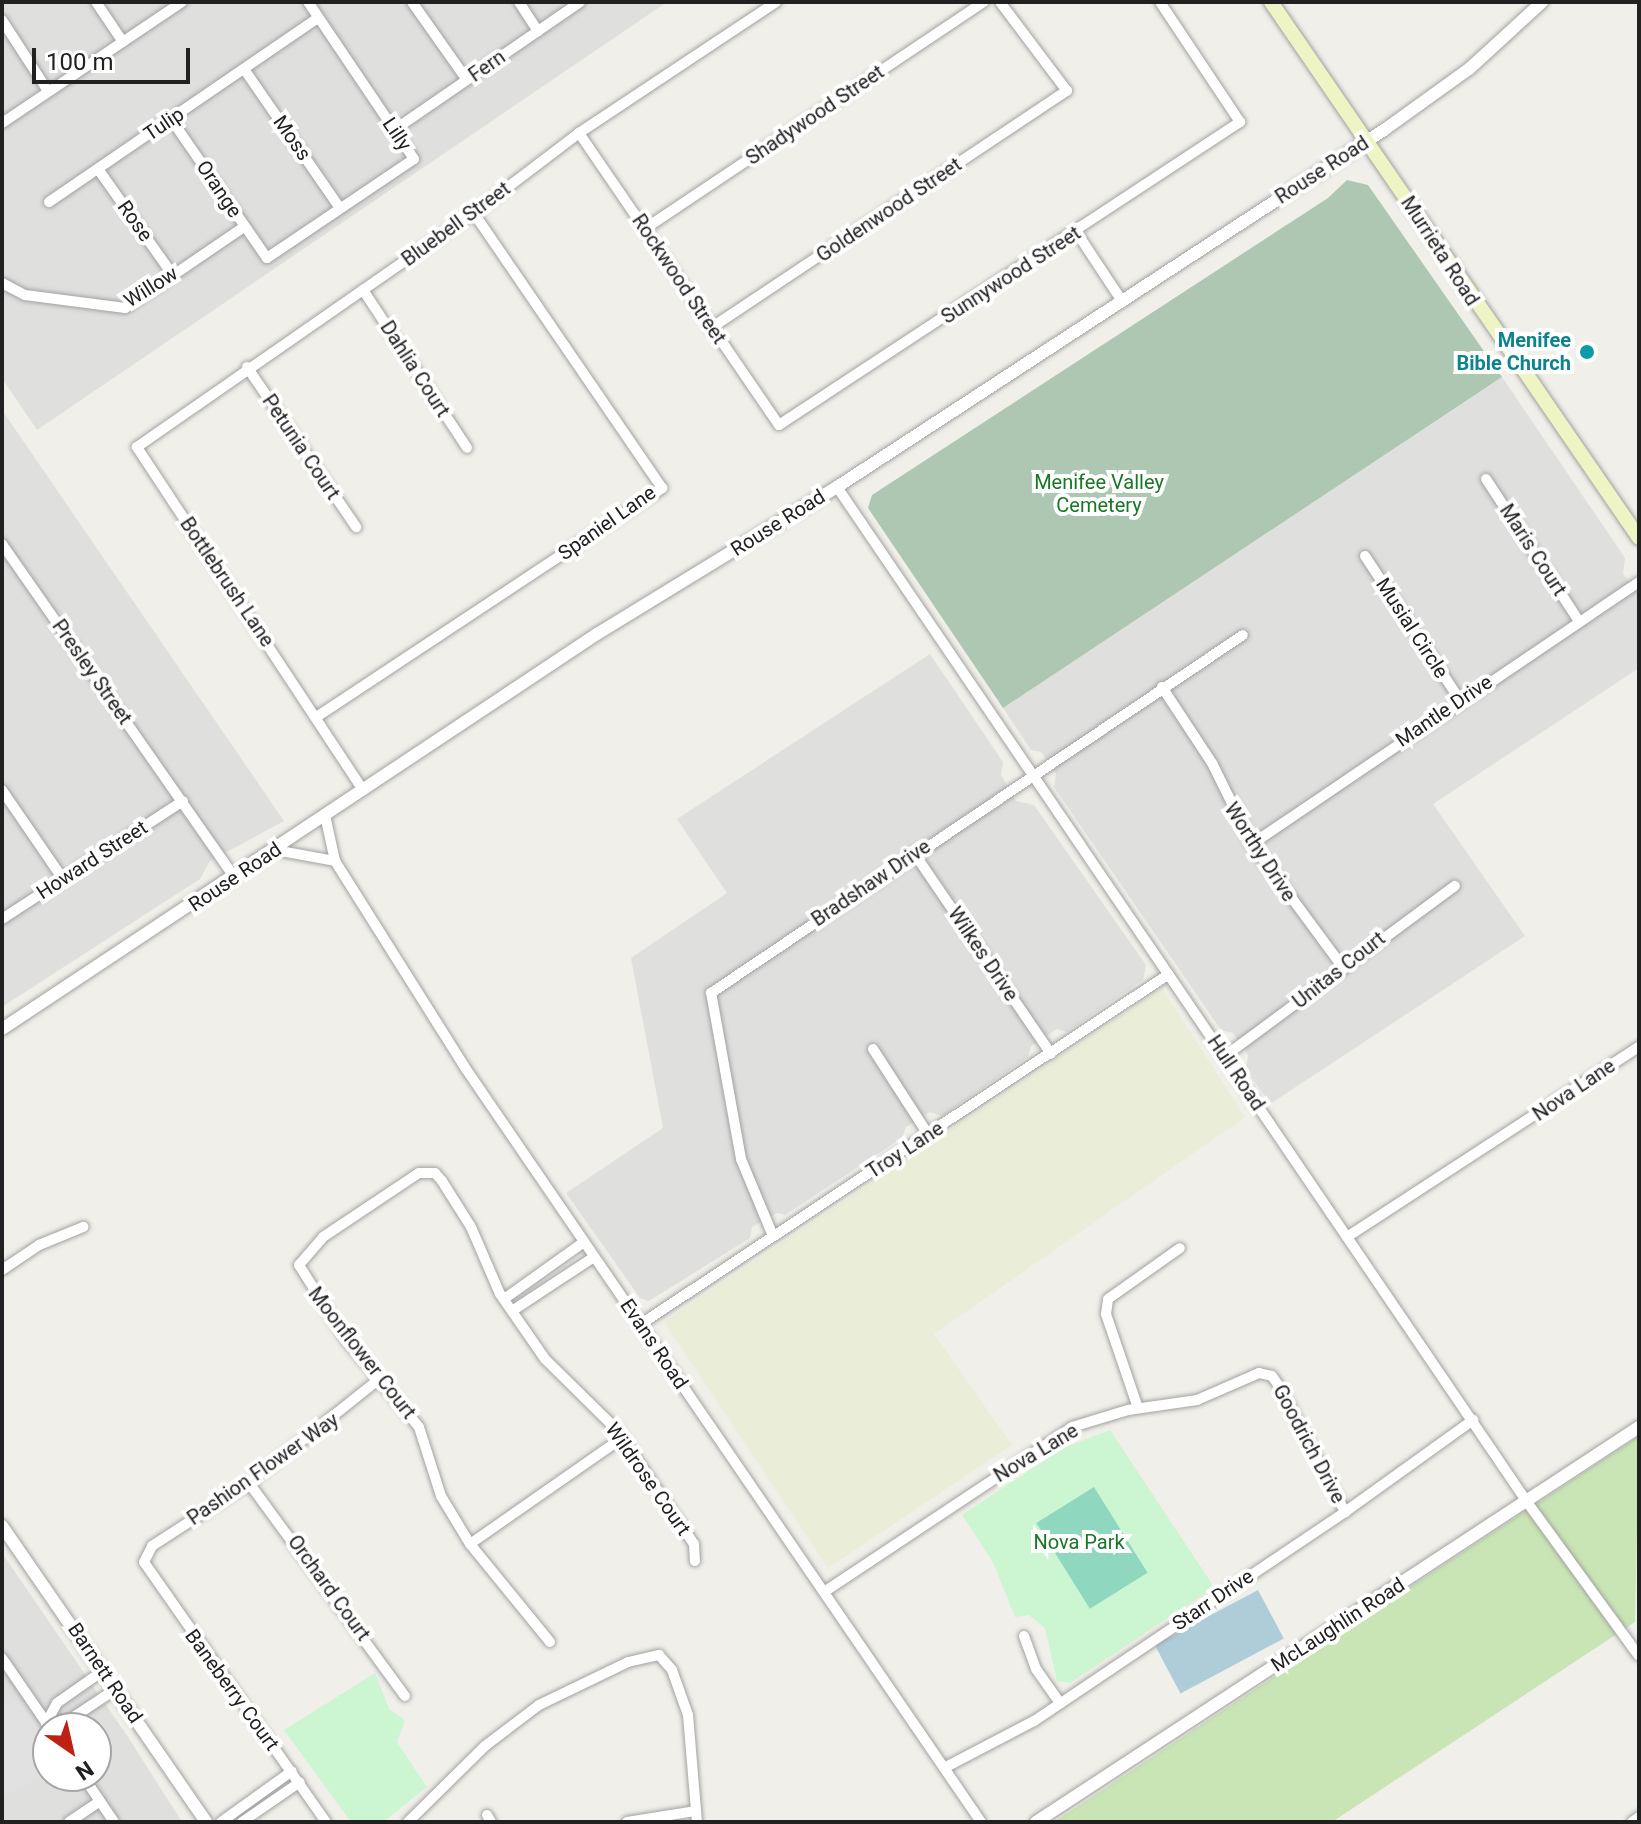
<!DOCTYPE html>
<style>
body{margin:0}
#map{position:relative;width:1641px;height:1824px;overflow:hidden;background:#f1efe9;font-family:Roboto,sans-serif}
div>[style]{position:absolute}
.residential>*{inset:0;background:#dfdfde}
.farmland>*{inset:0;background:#eaedd7}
.grass>*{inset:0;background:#c9e5b5}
.cemetery>*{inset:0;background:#adc7b2}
.park>*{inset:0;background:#ccf5d2}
.pitch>*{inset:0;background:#90d7c0;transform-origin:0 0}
.parking>*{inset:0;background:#e1e1e1}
.water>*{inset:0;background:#afcdd9;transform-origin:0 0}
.roads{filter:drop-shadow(0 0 2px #a2a2a2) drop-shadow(0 0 2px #a2a2a2)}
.minor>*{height:10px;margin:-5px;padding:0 5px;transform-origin:5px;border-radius:5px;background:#fff}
.tertiary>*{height:12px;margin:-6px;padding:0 6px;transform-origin:6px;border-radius:6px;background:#fff}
.secondary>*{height:14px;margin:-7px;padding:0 7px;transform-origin:7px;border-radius:7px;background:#eef4c4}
.dots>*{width:22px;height:22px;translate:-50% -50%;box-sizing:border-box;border:4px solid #fff;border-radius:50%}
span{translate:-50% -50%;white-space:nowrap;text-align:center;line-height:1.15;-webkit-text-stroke:8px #fff;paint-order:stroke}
.street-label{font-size:20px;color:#212121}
.culture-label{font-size:20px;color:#0d838f;font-weight:700}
.right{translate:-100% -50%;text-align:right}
.park-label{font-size:20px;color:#187626}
.frame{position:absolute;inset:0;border:4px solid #212121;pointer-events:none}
.north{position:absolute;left:32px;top:1712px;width:80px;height:80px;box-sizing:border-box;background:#fff;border:2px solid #a6a6a6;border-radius:50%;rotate:146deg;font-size:22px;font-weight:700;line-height:32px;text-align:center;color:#212121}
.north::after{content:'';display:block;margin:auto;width:28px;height:36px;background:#bd2116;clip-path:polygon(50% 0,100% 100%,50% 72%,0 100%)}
.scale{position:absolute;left:32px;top:48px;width:158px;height:36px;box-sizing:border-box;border:4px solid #212121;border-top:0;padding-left:10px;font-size:24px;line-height:28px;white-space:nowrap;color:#212121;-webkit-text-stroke:6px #fff;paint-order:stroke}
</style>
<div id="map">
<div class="residential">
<div style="clip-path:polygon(2px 2px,667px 2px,37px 430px,2px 378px)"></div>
<div style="clip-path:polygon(1502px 377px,1625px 558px,1623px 574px,1639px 594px,1639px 668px,1433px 804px,1525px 936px,1270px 1104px,1246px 1069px,1248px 1055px,1233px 1033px,1221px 1030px,1054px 787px,1056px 774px,1041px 752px,1031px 750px,1003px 708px)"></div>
<div style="clip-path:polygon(2px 410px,284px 821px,210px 861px,200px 879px,2px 1007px)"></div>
<div style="clip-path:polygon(930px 654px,1003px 762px,1001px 775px,1016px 801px,1034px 805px,1146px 965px,1143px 980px,1067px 1032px,1057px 1029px,1031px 1046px,1028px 1057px,942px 1116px,930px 1112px,906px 1127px,902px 1138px,785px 1215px,777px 1213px,752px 1227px,750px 1238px,649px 1301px,640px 1298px,566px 1193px,663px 1128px,631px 958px,727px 893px,677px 819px)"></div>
<div style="clip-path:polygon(evenodd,2px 1553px,130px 1740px,182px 1822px,2px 1822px,2px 1553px,48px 1728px,96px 1728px,96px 1776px,48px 1776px,48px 1728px)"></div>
</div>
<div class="farmland">
<div style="clip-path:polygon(1162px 988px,1245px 1117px,934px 1334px,1012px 1445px,828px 1568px,664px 1322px)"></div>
</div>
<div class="grass">
<div style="clip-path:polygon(1639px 1436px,1635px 1622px,1332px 1822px,1054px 1822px)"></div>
</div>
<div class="cemetery">
<div style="clip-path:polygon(1347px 180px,1368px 185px,1502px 377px,1003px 708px,868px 508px,872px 495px,1328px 198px)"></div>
</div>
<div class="park">
<div style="clip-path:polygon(1110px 1430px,1214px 1587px,1070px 1683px,1057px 1681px,1045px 1628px,1029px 1615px,1015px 1617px,993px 1562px,962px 1515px,1063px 1448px)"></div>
<div style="clip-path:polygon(375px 1673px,389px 1709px,405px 1720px,397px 1742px,427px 1787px,383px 1822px,351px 1822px,284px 1730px)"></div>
</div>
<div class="pitch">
<div style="left:1094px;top:1487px;width:101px;height:68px;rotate:58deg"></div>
</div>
<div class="parking">
<div style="clip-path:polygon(18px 1699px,48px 1743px,48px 1774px,2px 1797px,2px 1709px)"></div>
</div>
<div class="water">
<div style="left:1258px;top:1590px;width:55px;height:117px;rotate:62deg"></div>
</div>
<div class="roads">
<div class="minor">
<div style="left:96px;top:2px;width:48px;rotate:56deg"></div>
<div style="left:412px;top:2px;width:95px;rotate:54.8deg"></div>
<div style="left:519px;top:2px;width:35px;rotate:57deg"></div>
<div style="left:2px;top:20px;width:85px;rotate:57.1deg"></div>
<div style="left:244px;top:69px;width:169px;rotate:55.4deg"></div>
<div style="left:171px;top:119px;width:169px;rotate:55.4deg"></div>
<div style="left:267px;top:258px;width:177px;rotate:-34deg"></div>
<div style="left:414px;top:159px;width:189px;rotate:-124deg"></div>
<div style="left:2px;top:123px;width:217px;rotate:-33.9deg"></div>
<div style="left:394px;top:130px;width:226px;rotate:-34.5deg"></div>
<div style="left:579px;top:133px;width:354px;rotate:55.6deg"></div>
<div style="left:779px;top:425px;width:552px;rotate:-33.32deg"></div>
<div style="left:1240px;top:122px;width:144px;rotate:-123.7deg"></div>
<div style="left:98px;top:169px;width:128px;rotate:54.8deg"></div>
<div style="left:49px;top:202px;width:326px;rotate:-34.4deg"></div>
<div style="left:646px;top:228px;width:407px;rotate:-33.8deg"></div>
<div style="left:1077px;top:233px;width:82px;rotate:56.5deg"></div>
<div style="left:2px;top:283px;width:26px;rotate:28deg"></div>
<div style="left:25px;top:295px;width:101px;rotate:7.4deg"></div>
<div style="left:125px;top:308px;width:145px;rotate:-34.3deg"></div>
<div style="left:363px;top:290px;width:189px;rotate:56.6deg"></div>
<div style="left:711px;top:328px;width:428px;rotate:-33.7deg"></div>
<div style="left:1067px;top:91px;width:111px;rotate:-127deg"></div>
<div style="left:247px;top:367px;width:194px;rotate:55.7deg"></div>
<div style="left:1486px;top:479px;width:170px;rotate:56.8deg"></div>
<div style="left:837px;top:487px;width:1227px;rotate:55.79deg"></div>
<div style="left:1527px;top:1502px;width:190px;rotate:54deg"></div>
<div style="left:2px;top:544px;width:407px;rotate:55.1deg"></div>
<div style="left:1365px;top:556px;width:173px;rotate:56.6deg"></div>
<div style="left:1162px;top:687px;width:91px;rotate:56.7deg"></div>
<div style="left:1212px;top:763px;width:90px;rotate:63.7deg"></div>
<div style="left:1252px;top:844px;width:155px;rotate:53.6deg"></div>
<div style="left:318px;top:716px;width:413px;rotate:-33.5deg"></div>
<div style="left:662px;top:488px;width:333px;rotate:-124.4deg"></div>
<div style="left:2px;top:790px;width:108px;rotate:55.6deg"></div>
<div style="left:363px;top:790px;width:411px;rotate:-123.4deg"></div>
<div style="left:137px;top:447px;width:410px;rotate:-34.8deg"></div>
<div style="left:474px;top:213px;width:132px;rotate:-37.3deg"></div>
<div style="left:579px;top:133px;width:237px;rotate:-33.6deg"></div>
<div style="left:325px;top:815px;width:47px;rotate:77.7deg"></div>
<div style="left:335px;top:861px;width:246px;rotate:57.8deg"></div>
<div style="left:466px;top:1069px;width:912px;rotate:55.63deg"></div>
<div style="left:1252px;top:844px;width:467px;rotate:-34.1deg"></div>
<div style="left:275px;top:850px;width:61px;rotate:10.4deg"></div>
<div style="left:914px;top:853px;width:243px;rotate:55.7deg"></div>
<div style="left:2px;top:919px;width:216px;rotate:-33.1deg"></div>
<div style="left:873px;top:1049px;width:103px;rotate:57.2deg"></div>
<div style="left:1225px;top:1056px;width:286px;rotate:-36.5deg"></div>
<div style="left:773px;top:1236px;width:83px;rotate:-112.6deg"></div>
<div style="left:741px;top:1159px;width:169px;rotate:-100.2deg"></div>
<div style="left:711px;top:993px;width:641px;rotate:-33.94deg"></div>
<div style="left:1347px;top:1237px;width:348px;rotate:-33.1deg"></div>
<div style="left:2px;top:1270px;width:45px;rotate:-34deg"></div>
<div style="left:39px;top:1245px;width:48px;rotate:-22.2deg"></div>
<div style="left:504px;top:1299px;width:98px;rotate:-35.5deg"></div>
<div style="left:512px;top:1311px;width:98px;rotate:-33.4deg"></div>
<div style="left:641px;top:1324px;width:633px;rotate:-33.54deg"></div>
<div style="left:1138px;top:1408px;width:99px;rotate:-108.8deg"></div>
<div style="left:1106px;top:1314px;width:15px;rotate:-82deg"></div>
<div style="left:1108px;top:1299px;width:88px;rotate:-35.3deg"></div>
<div style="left:249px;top:1483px;width:264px;rotate:53.8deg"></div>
<div style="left:470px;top:1544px;width:185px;rotate:-34.9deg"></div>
<div style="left:824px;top:1592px;width:298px;rotate:-33.6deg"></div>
<div style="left:1072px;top:1427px;width:59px;rotate:-16.9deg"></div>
<div style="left:1128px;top:1410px;width:70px;rotate:-8.2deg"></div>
<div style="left:1197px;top:1400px;width:68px;rotate:-23.5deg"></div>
<div style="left:1259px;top:1373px;width:13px;rotate:13deg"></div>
<div style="left:1272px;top:1376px;width:16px;rotate:55deg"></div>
<div style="left:1281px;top:1389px;width:139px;rotate:62.5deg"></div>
<div style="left:1024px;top:1636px;width:35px;rotate:70deg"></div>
<div style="left:1036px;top:1669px;width:42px;rotate:54.8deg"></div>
<div style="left:550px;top:1642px;width:127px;rotate:-129.2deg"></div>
<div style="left:470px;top:1544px;width:56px;rotate:-121.1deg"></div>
<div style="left:441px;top:1496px;width:72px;rotate:-107.7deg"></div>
<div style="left:419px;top:1427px;width:112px;rotate:-129.9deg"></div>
<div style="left:347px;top:1341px;width:90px;rotate:-122.3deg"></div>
<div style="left:299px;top:1265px;width:37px;rotate:-49deg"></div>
<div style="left:323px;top:1237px;width:115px;rotate:-33.7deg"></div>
<div style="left:419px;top:1173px;width:16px"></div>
<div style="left:435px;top:1173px;width:11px;rotate:49deg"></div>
<div style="left:442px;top:1181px;width:54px;rotate:57.8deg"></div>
<div style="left:471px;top:1227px;width:73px;rotate:66.6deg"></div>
<div style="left:500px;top:1294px;width:79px;rotate:55.3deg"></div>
<div style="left:545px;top:1359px;width:101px;rotate:44.6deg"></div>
<div style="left:617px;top:1430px;width:138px;rotate:56deg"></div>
<div style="left:694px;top:1544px;width:17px;rotate:87deg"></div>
<div style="left:2px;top:1658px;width:85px;rotate:55.6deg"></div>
<div style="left:46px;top:1723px;width:23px;rotate:-61deg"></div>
<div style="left:57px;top:1703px;width:57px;rotate:-35.1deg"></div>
<div style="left:46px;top:1723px;width:23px;rotate:-7deg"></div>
<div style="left:69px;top:1720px;width:56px;rotate:-33.4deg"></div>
<div style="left:944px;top:1768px;width:102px;rotate:-27.6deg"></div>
<div style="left:1034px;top:1721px;width:375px;rotate:-33.9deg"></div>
<div style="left:1345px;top:1512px;width:158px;rotate:-35.7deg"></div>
<div style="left:83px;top:1776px;width:55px;rotate:56deg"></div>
<div style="left:487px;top:1815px;width:8px;rotate:60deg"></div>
<div style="left:69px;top:1822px;width:37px;rotate:-34deg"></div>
<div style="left:221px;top:1822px;width:87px;rotate:-35.7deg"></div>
<div style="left:242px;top:1822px;width:70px;rotate:-34.6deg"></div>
<div style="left:326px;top:1822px;width:317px;rotate:-125deg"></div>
<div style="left:144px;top:1562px;width:18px;rotate:-63deg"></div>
<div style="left:152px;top:1546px;width:116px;rotate:-33deg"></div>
<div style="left:249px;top:1483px;width:165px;rotate:-38.6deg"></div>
<div style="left:408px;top:1822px;width:108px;rotate:-44.6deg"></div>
<div style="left:485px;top:1746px;width:68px;rotate:-37.2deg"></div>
<div style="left:539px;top:1705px;width:99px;rotate:-25.8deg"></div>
<div style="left:628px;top:1662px;width:32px;rotate:-13deg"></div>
<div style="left:659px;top:1655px;width:20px;rotate:49deg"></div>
<div style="left:672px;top:1670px;width:48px;rotate:70.4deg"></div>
<div style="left:688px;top:1715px;width:107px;rotate:85.2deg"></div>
<div style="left:627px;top:1822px;width:70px;rotate:-9.1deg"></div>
<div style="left:1632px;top:1822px;width:9px;rotate:-36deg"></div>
</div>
<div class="tertiary">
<div style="left:2px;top:1029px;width:714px;rotate:-33.58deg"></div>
<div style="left:597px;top:634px;width:281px;rotate:-31.5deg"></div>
<div style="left:837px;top:487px;width:653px;rotate:-33.13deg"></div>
<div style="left:1384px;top:130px;width:105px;rotate:-35.7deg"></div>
<div style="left:1469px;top:69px;width:99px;rotate:-42.5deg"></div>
<div style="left:2px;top:1526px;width:359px;rotate:55.4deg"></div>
<div style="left:1036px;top:1822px;width:721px;rotate:-33.23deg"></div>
</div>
<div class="secondary">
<div style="left:1271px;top:2px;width:650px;rotate:55.53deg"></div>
</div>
</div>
<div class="dots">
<div style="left:1587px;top:352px;background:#0f9aa8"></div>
</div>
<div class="street-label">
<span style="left:487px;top:66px;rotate:-35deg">Fern</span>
<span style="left:815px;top:115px;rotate:-34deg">Shadywood Street</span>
<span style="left:164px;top:124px;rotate:-34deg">Tulip</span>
<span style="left:397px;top:134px;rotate:56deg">Lilly</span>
<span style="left:292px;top:138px;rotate:55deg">Moss</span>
<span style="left:1322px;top:170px;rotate:-33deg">Rouse Road</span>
<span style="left:219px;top:189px;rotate:56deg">Orange</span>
<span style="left:889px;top:210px;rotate:-34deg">Goldenwood Street</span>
<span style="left:135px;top:221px;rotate:55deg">Rose</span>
<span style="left:456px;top:224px;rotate:-36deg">Bluebell Street</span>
<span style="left:1440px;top:251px;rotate:57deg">Murrieta Road</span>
<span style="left:1011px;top:275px;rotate:-33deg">Sunnywood Street</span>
<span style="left:679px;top:279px;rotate:56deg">Rockwood Street</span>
<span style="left:151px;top:287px;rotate:-32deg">Willow</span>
<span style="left:415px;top:369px;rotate:57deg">Dahlia Court</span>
<span style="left:301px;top:447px;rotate:56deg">Petunia Court</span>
<span style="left:607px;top:523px;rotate:-35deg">Spaniel Lane</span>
<span style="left:778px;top:523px;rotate:-32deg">Rouse Road</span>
<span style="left:1533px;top:550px;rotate:57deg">Maris Court</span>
<span style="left:227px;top:582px;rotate:56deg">Bottlebrush Lane</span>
<span style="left:1412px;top:628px;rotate:57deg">Musial Circle</span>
<span style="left:92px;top:672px;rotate:55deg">Presley Street</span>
<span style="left:1444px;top:711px;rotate:-34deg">Mantle Drive</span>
<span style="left:1260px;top:852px;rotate:57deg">Worthy Drive</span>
<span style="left:92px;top:860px;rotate:-33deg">Howard Street</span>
<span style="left:235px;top:877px;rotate:-34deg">Rouse Road</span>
<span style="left:871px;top:883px;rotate:-34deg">Bradshaw Drive</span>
<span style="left:983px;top:954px;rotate:56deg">Wilkes Drive</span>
<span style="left:1339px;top:970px;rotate:-38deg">Unitas Court</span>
<span style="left:1236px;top:1073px;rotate:56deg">Hull Road</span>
<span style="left:1574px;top:1090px;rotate:-34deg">Nova Lane</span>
<span style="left:905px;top:1150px;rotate:-33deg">Troy Lane</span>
<span style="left:654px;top:1344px;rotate:56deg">Evans Road</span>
<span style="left:362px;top:1353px;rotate:52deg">Moonflower Court</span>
<span style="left:1309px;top:1444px;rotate:62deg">Goodrich Drive</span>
<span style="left:1036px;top:1453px;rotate:-31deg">Nova Lane</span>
<span style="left:263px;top:1469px;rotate:-35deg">Pashion Flower Way</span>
<span style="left:648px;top:1479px;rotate:55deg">Wildrose Court</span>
<span style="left:329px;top:1588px;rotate:54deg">Orchard Court</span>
<span style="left:1213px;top:1600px;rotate:-34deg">Starr Drive</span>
<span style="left:1338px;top:1625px;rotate:-33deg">McLaughlin Road</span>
<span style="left:105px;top:1673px;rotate:56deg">Barnett Road</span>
<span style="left:232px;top:1690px;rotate:54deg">Baneberry Court</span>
</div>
<div class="culture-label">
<span class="right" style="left:1571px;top:352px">Menifee<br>Bible Church</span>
</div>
<div class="park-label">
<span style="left:1099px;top:494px">Menifee Valley<br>Cemetery</span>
<span style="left:1079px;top:1542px">Nova Park</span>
</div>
<div class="frame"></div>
<div class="north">N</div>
<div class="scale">100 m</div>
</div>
